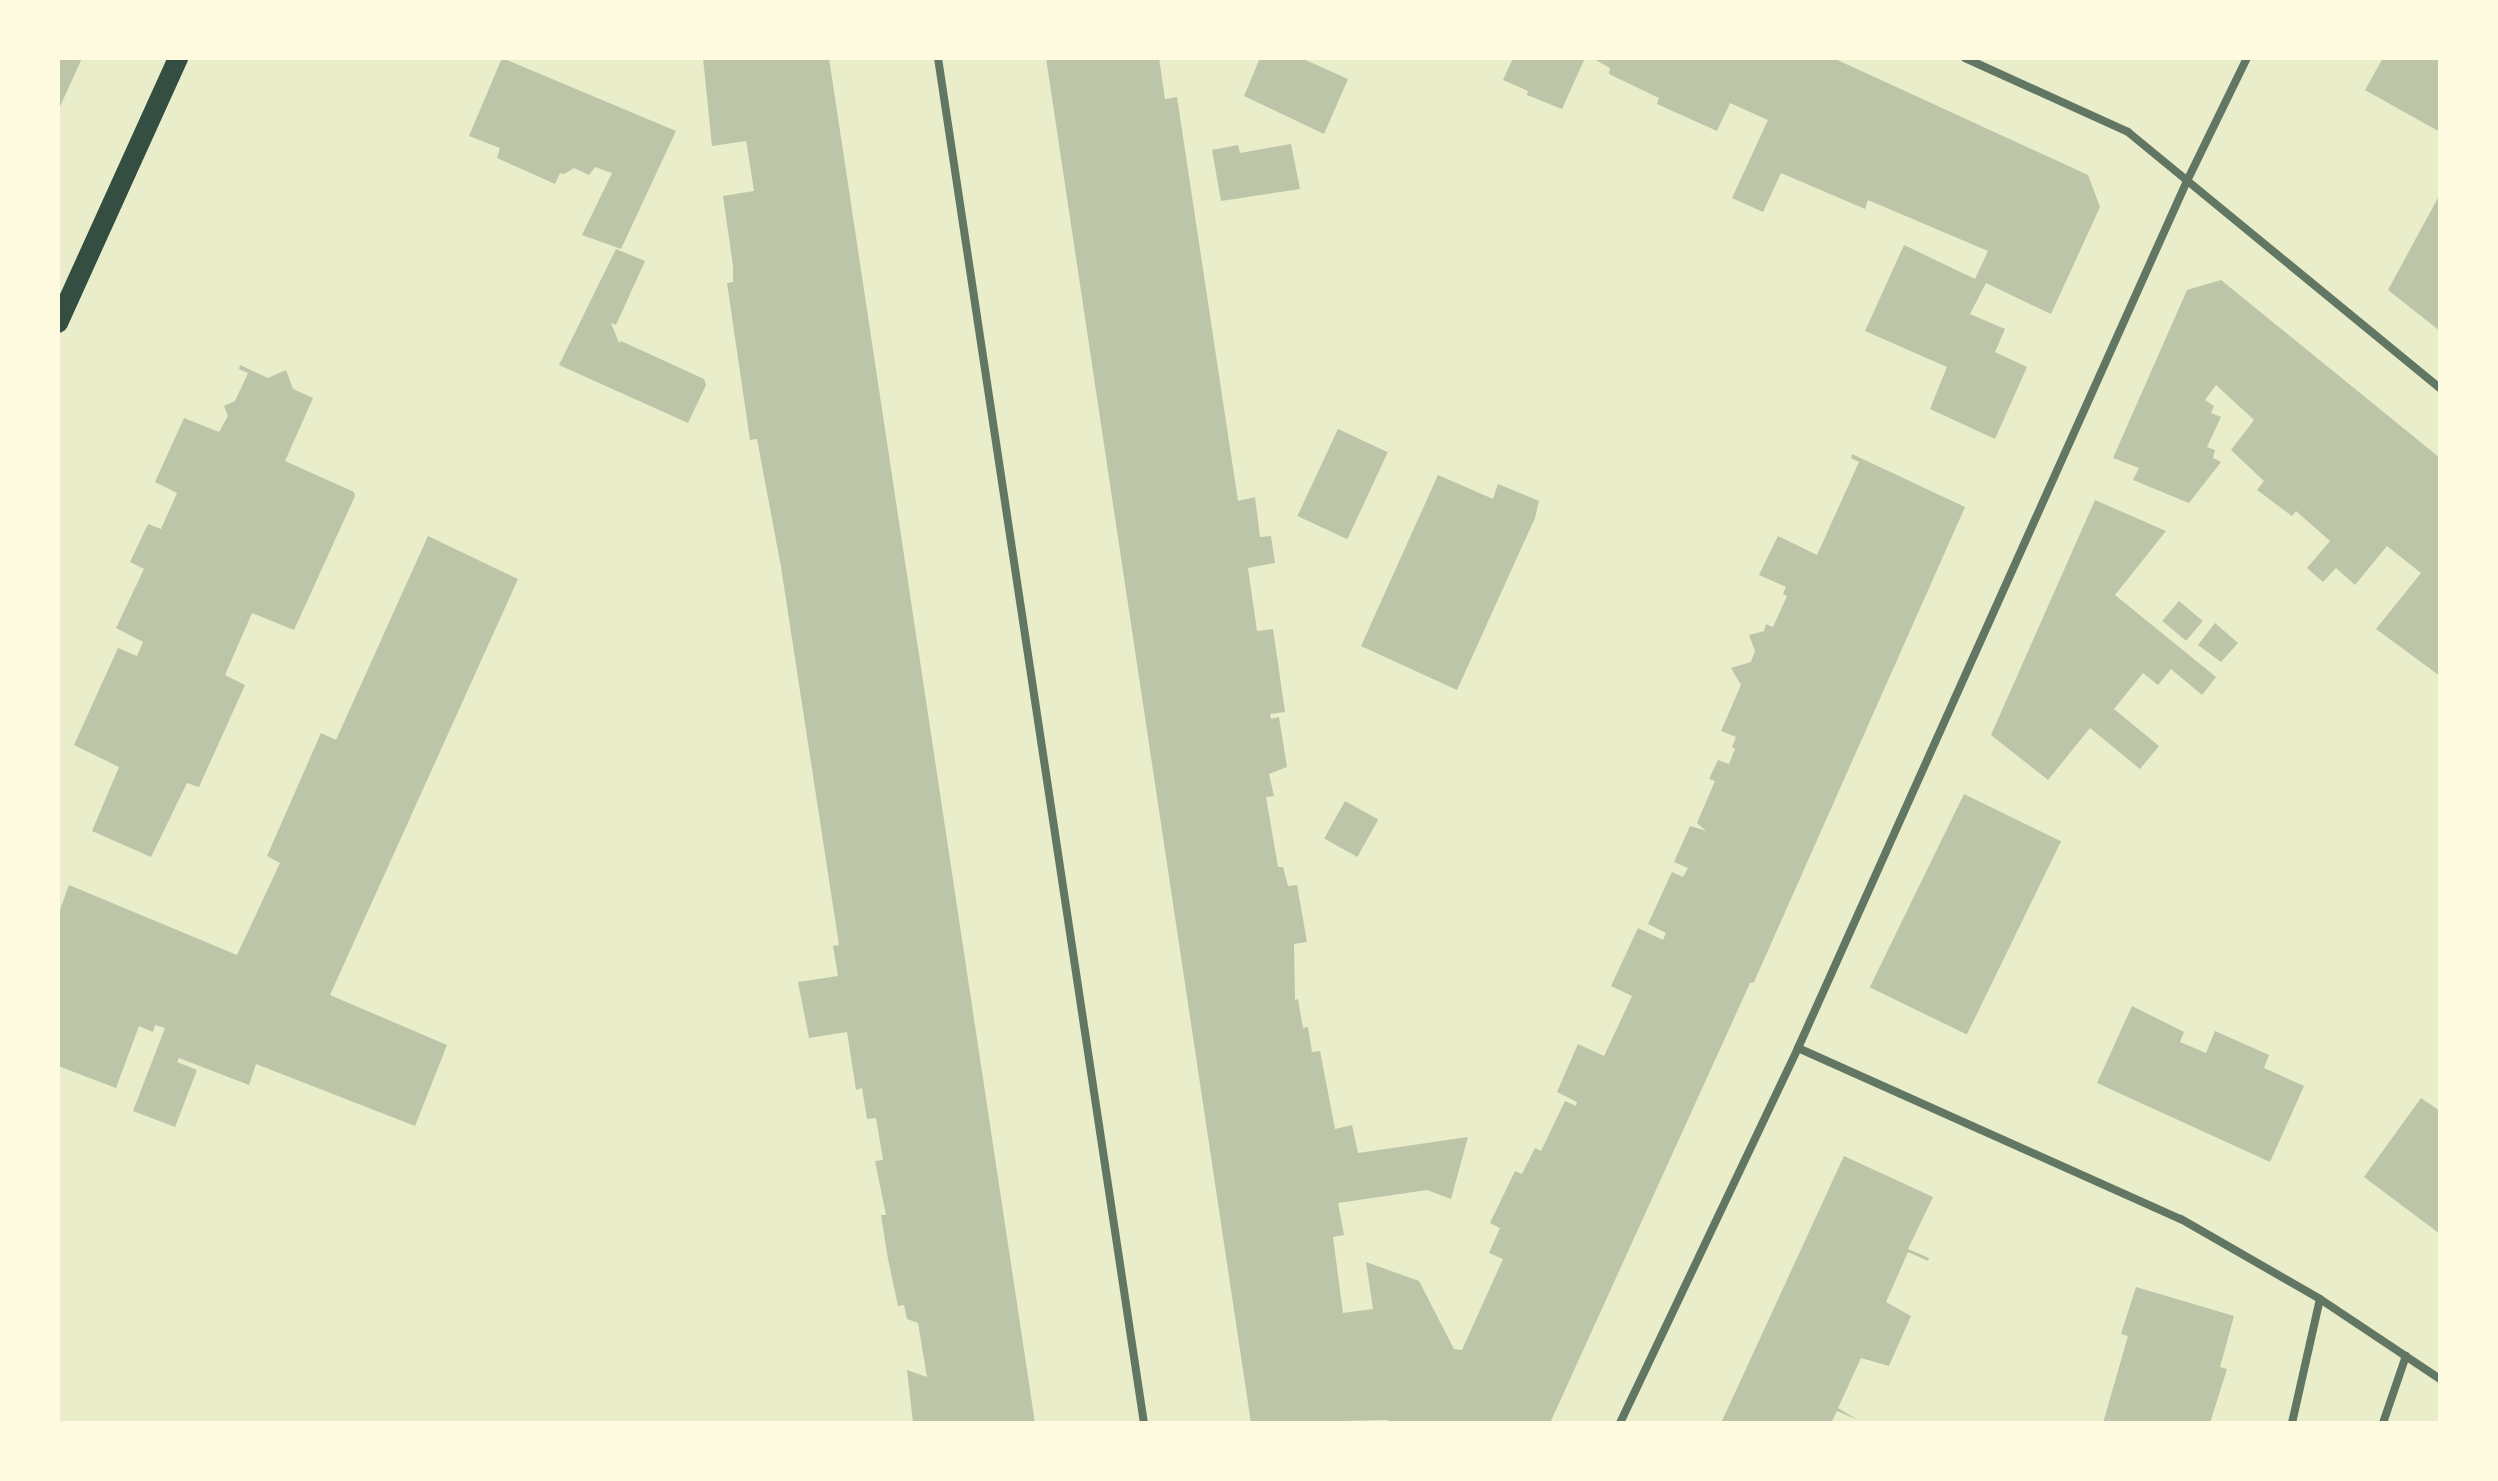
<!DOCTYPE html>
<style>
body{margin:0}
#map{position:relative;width:2498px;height:1481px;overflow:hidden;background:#e9edc9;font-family:"IBM Plex Sans",sans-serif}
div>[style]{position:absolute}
.building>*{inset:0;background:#bcc5a7;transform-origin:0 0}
.minor>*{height:8px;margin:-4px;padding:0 4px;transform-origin:4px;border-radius:4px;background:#617663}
.primary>*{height:20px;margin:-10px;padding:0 10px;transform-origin:10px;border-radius:10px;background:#344e41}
span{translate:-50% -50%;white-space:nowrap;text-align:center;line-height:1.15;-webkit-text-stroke:6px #fefae0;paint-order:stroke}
.frame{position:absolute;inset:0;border:60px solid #fefae0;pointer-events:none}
</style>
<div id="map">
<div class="building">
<div style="clip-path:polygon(58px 58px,82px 58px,58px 111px)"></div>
<div style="clip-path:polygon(502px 58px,676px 131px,621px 249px,582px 235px,612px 173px,595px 167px,589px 175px,574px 168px,564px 174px,560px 173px,555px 184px,497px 158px,500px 148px,469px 136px)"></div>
<div style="clip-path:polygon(703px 58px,829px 58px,1035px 1423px,913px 1423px,907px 1370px,927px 1377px,918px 1323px,907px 1319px,904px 1305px,898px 1306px,888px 1259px,881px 1215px,886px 1215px,875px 1161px,883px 1160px,876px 1118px,867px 1119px,862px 1088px,856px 1090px,847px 1032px,809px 1038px,798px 982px,838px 976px,833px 946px,839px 945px,781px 567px,757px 439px,750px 440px,727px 283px,733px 282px,733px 266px,723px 196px,754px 191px,747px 146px,746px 141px,712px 146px)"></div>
<div style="clip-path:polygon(1046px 58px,1159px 58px,1165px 99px,1177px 97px,1238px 501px,1255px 497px,1260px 537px,1271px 536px,1275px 563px,1248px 568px,1257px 631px,1273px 629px,1285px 712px,1270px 714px,1271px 719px,1279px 717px,1287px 767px,1269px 774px,1274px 796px,1266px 797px,1278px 867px,1283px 867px,1288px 886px,1297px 885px,1307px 942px,1294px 944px,1295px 1000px,1298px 999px,1303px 1028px,1308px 1027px,1312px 1052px,1320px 1051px,1335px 1129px,1352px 1125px,1358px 1153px,1468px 1137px,1451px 1199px,1427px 1190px,1338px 1203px,1344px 1235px,1333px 1237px,1343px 1313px,1373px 1309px,1366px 1262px,1419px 1281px,1454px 1349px,1462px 1350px,1503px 1259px,1489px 1253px,1500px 1228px,1490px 1223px,1515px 1171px,1522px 1174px,1535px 1148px,1541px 1151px,1565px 1101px,1576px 1106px,1577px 1102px,1557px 1092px,1578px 1044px,1604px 1056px,1632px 996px,1611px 986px,1638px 928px,1663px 940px,1666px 933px,1648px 924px,1672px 872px,1683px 877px,1688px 868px,1674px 862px,1690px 826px,1706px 831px,1697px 823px,1715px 781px,1709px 779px,1718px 760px,1729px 764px,1735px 749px,1732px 747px,1736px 737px,1721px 731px,1741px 685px,1731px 668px,1751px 662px,1755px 651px,1749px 635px,1764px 631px,1766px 624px,1773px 627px,1787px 596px,1783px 594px,1786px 587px,1759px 575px,1778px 536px,1817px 555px,1859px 462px,1851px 458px,1852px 454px,1965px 507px,1754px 982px,1750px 983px,1550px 1423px,1388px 1423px,1388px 1420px,1251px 1423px)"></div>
<div style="clip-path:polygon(1260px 58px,1301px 58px,1348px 79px,1324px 134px,1244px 96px)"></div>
<div style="clip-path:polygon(1513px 58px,1585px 58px,1562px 109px,1527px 95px,1528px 91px,1503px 80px)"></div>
<div style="clip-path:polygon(1592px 58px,1833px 58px,2088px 175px,2100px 207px,2051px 314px,1986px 283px,1970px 314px,2005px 329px,1995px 352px,2027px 367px,1995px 439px,1930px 409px,1947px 367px,1865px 331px,1904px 245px,1975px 279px,1988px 251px,1868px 200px,1865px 209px,1781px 173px,1763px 212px,1732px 198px,1768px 120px,1730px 103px,1717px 131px,1657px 104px,1659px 98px,1609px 74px,1610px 68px)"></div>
<div style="clip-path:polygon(2383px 58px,2440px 58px,2440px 132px,2365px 90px)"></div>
<div style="clip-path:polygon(1291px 144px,1300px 189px,1221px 201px,1212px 150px,1238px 145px,1240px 153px)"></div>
<div style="clip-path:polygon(2440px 194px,2440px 331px,2388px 290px)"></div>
<div style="clip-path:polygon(616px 249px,645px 261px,616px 325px,611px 323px,619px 343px,621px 341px,704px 379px,706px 385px,688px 423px,559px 365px)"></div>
<div style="clip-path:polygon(2221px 280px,2440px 458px,2440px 676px,2376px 629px,2421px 573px,2387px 546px,2355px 585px,2336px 568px,2323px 582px,2307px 568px,2330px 541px,2296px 511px,2292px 516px,2257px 490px,2264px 481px,2231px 450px,2254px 420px,2216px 385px,2205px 400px,2214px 406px,2211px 413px,2221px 417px,2207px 447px,2215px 450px,2213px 458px,2221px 462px,2189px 503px,2133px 480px,2139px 468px,2113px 458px,2187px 290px)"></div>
<div style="clip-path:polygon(240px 365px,268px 378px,286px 370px,293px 389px,313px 398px,285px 461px,354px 492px,355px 496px,294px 630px,252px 613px,225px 675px,245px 685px,199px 787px,187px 783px,151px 857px,92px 831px,119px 767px,74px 745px,118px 648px,137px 656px,143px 642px,116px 628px,144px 569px,130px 562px,148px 524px,161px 529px,177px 493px,155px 482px,184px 418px,219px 432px,228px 416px,224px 406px,235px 401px,248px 373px,239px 369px)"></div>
<div style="left:1338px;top:429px;width:55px;height:96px;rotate:25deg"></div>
<div style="clip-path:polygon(1438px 475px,1493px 499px,1498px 484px,1539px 501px,1535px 518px,1457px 690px,1361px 646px)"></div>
<div style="clip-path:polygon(2095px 500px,2166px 531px,2115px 595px,2216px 677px,2202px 695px,2171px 669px,2158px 685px,2143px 673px,2114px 709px,2159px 746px,2140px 769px,2090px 728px,2048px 780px,1991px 735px)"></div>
<div style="clip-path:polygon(428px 536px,518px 579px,330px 995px,447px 1045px,415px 1126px,256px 1064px,249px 1085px,179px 1058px,177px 1062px,197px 1070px,175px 1127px,133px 1111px,165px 1028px,155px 1025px,153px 1032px,139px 1026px,116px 1088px,58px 1066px,58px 915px,69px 885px,237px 955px,280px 863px,267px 856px,321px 733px,336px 740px)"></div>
<div style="left:2179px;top:601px;width:31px;height:26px;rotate:40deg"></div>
<div style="clip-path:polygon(2215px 623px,2238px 643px,2221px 662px,2198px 645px)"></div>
<div style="left:1964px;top:794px;width:108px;height:215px;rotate:26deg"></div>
<div style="left:1345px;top:801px;width:38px;height:43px;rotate:29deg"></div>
<div style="clip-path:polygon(2132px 1006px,2184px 1032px,2180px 1042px,2206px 1053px,2215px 1031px,2269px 1055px,2264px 1068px,2304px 1086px,2270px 1162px,2097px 1083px)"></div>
<div style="clip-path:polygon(2421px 1098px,2440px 1111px,2440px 1234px,2364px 1177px)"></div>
<div style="clip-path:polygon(1844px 1156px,1933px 1197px,1908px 1249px,1929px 1258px,1928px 1261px,1908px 1252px,1886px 1302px,1911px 1316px,1889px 1366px,1861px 1358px,1838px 1408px,1858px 1420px,1837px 1411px,1831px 1423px,1721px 1423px)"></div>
<div style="clip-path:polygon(2136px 1287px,2234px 1316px,2220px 1367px,2227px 1369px,2210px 1423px,2103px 1423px,2128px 1336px,2121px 1334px)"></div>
</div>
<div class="minor">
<div style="left:938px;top:58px;width:1380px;rotate:81.42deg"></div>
<div style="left:1965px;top:58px;width:179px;rotate:24.4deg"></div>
<div style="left:2128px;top:132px;width:404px;rotate:39.4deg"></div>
<div style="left:1798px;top:1048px;width:419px;rotate:24.1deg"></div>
<div style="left:2181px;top:1219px;width:160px;rotate:29.9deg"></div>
<div style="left:2320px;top:1299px;width:144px;rotate:33.7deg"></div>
<div style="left:1620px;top:1423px;width:415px;rotate:-64.6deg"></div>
<div style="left:1798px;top:1048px;width:948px;rotate:-65.84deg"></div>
<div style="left:2186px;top:183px;width:139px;rotate:-64deg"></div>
<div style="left:2292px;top:1423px;width:127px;rotate:-77.3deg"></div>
<div style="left:2383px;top:1423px;width:71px;rotate:-71.1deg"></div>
</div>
<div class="primary">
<div style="left:58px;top:323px;width:291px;rotate:-65.6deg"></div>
</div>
<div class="frame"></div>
</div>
